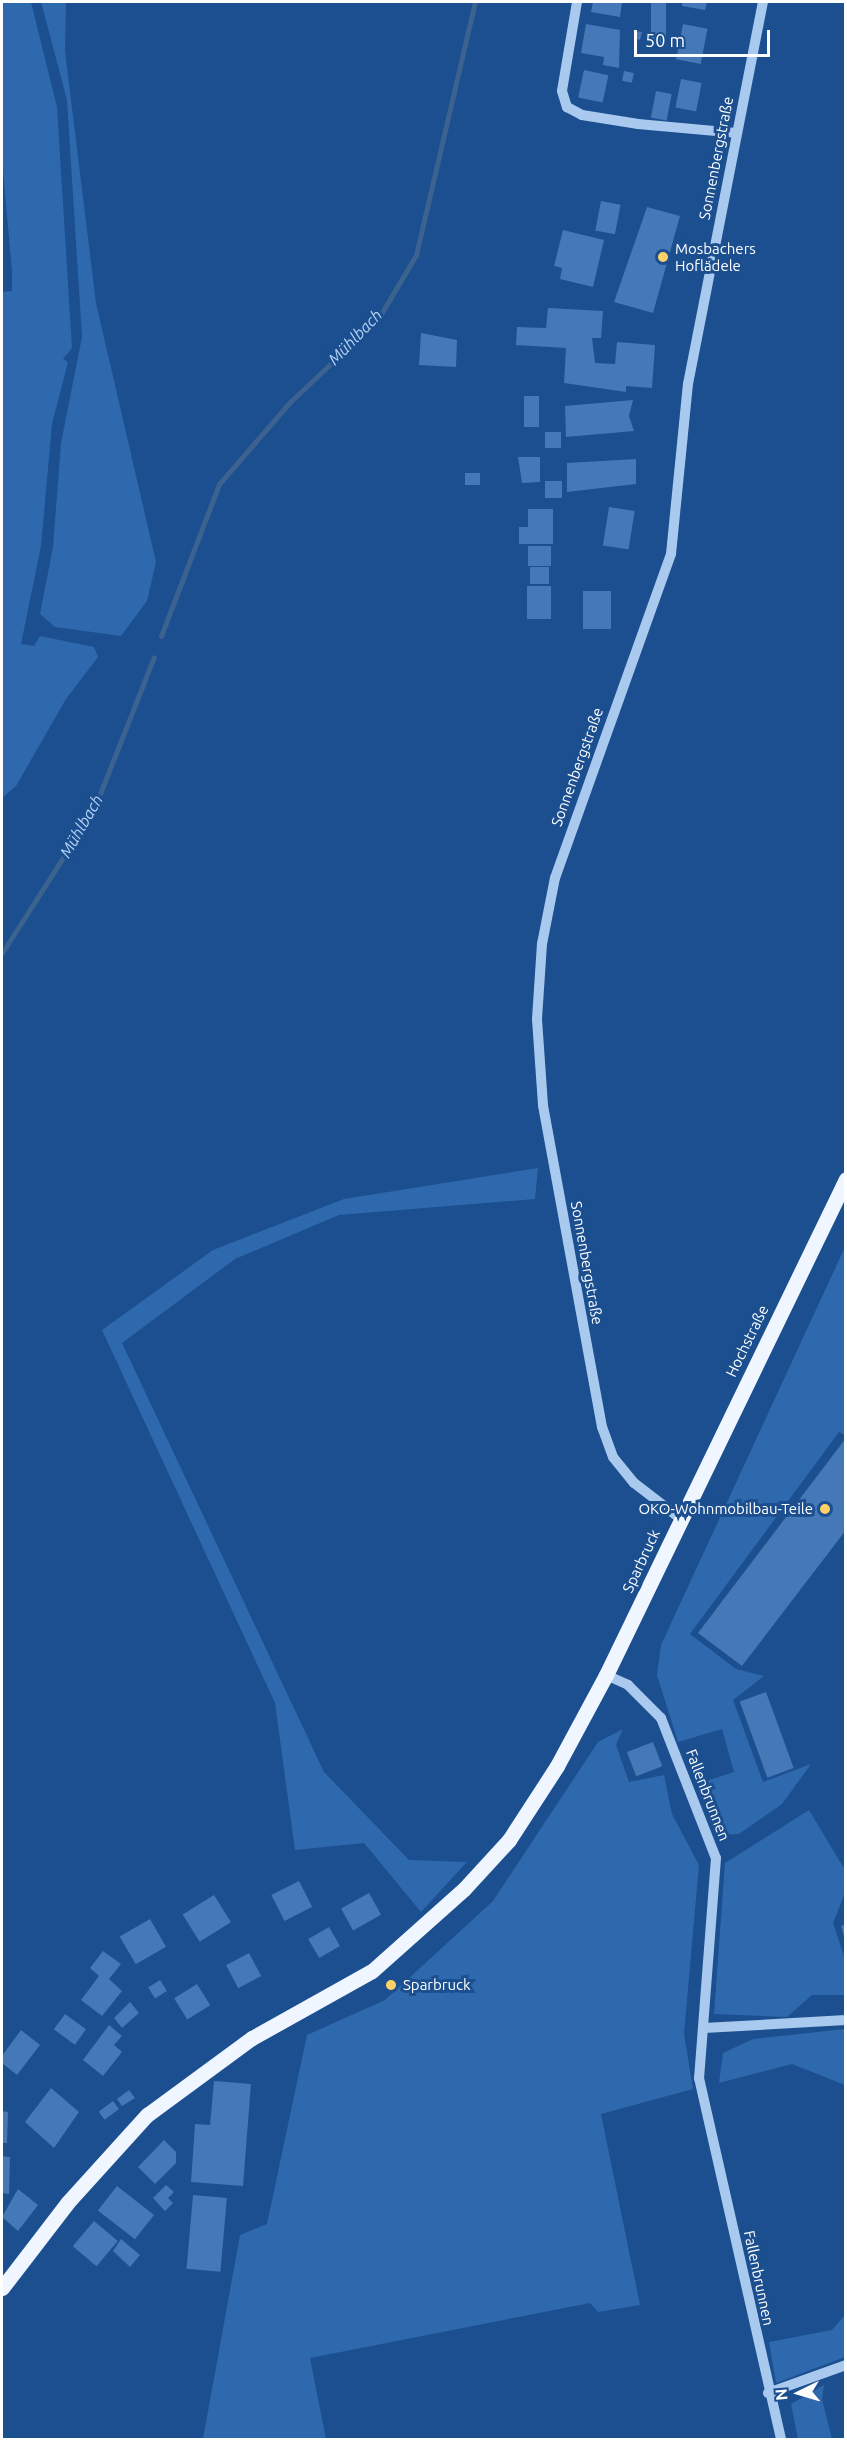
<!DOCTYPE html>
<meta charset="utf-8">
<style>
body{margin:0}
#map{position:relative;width:847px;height:2441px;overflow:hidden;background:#1b4f8f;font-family:Ubuntu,sans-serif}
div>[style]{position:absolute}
.green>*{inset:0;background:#2e69ad}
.stream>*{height:5px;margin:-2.5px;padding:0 2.5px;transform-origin:2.5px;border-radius:2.5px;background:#3c6290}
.building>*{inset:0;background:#4478b7;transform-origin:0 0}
.minor>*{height:10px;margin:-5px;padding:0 5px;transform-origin:5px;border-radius:5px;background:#a9c9ee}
.major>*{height:15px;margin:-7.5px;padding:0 7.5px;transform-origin:7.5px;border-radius:7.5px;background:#f0f6ff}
.dots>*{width:16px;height:16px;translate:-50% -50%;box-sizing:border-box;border:3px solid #1b4f8f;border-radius:50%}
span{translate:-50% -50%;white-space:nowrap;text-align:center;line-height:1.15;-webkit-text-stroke:6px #1b4f8f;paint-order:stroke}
.street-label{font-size:15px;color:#fff}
.poi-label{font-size:15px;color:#fff}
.left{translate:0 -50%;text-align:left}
.right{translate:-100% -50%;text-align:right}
.water-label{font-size:16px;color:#b5d3f5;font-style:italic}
.frame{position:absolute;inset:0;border:3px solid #fff;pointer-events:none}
.north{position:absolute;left:769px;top:2363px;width:60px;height:60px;-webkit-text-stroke:4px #1b4f8f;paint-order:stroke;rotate:265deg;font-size:16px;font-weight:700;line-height:24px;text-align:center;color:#fff}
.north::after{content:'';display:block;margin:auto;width:21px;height:27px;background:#fff;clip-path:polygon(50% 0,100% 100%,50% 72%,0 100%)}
.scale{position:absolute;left:634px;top:30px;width:136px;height:27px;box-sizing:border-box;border:3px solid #fff;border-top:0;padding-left:8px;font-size:18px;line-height:21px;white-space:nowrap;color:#fff;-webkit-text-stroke:4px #1b4f8f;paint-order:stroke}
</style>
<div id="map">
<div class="green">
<div style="clip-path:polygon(2px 2px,31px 2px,57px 107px,72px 348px,63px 359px,68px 362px,52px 424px,41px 546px,21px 644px,34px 646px,40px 636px,94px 647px,98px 657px,66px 699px,16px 786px,2px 798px,2px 292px,12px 291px,12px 271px,2px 160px)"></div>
<div style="clip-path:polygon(41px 2px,66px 2px,65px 51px,96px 303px,156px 562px,147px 601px,121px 636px,55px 627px,40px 614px,53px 547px,61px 443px,82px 337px,67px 100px)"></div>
<div style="clip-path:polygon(538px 1168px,535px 1199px,339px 1215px,235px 1259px,122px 1343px,324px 1772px,409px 1860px,467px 1862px,421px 1912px,364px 1843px,295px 1850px,275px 1703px,102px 1330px,213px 1250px,344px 1199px)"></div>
<div style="clip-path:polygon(845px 1247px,845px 1435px,839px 1432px,690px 1634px,736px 1669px,764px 1676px,733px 1700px,763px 1782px,811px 1764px,782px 1804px,739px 1834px,715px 1835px,697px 1784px,734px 1772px,722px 1729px,678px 1742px,657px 1675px,661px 1645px)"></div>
<div style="clip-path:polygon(623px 1729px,616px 1745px,629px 1782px,664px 1775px,672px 1814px,699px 1865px,684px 2034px,693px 2089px,601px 2114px,640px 2305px,598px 2312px,590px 2303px,310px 2358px,326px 2439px,203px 2439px,240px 2235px,267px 2224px,307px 2035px,385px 2000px,493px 1901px,598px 1742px)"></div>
<div style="clip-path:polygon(809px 1810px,845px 1870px,845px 1893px,833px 1923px,845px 1959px,845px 1995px,812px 1995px,787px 2017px,714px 2014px,725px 1863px)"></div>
<div style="clip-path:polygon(845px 2029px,845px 2085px,792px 2064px,719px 2083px,723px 2053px,753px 2039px)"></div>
<div style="clip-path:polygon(845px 2315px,845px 2357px,776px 2383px,769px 2342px,832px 2330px)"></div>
<div style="clip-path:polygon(824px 2385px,822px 2399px,832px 2439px,798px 2439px,791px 2404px)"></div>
</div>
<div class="stream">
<div style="left:161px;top:636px;width:163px;rotate:-69.1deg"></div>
<div style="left:219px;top:484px;width:108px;rotate:-49.1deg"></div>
<div style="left:290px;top:402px;width:121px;rotate:-43.3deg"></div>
<div style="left:378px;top:319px;width:74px;rotate:-59.3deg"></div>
<div style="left:416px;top:255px;width:260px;rotate:-76.9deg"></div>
<div style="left:2px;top:953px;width:171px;rotate:-57.4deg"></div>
<div style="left:94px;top:809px;width:163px;rotate:-68.5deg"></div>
</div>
<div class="building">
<div style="clip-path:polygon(593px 2px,622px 2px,620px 17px,591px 12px)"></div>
<div style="left:651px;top:2px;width:15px;height:43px"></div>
<div style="clip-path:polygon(682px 2px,707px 2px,705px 10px,682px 6px)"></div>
<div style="clip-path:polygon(586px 24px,620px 30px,619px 68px,603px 65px,604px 57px,581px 53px)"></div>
<div style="left:683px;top:24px;width:25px;height:36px;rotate:11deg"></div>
<div style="clip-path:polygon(635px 31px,642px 32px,640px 40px,634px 38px)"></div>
<div style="left:584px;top:70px;width:25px;height:28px;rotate:12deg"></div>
<div style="left:624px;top:71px;width:10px;height:10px;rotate:11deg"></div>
<div style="left:681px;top:79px;width:21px;height:29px;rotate:11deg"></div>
<div style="left:656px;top:91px;width:16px;height:27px;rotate:11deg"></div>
<div style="left:601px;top:201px;width:20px;height:30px;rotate:11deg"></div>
<div style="clip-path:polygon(647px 207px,680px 216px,653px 313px,614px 302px)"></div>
<div style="clip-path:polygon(563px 230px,604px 240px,593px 287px,560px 279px,562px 268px,554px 266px)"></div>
<div style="clip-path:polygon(548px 308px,603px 311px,601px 338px,592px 338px,595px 363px,615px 364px,617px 342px,655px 345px,652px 388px,626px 386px,626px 392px,564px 383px,566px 348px,516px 345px,517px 327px,546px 328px)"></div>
<div style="clip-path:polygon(421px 333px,457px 340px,456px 367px,419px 365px)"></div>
<div style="left:524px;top:396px;width:15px;height:31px"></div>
<div style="clip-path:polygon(633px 400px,629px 416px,634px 431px,566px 437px,565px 406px)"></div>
<div style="left:545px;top:432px;width:16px;height:16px"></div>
<div style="clip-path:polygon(518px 457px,540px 457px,540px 482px,522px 483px)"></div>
<div style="clip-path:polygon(636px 459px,636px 484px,567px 492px,567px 463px)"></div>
<div style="left:480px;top:473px;width:12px;height:15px;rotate:90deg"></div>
<div style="left:545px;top:481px;width:17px;height:17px"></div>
<div style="left:609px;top:507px;width:26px;height:39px;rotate:9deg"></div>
<div style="clip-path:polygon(528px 509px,553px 509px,553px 544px,519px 544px,519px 527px,528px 527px)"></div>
<div style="left:528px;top:546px;width:23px;height:20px"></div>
<div style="left:549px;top:567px;width:17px;height:19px;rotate:90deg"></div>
<div style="left:527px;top:586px;width:24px;height:33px"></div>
<div style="left:583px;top:591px;width:28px;height:38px"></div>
<div style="clip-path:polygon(846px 1438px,846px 1530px,742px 1666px,698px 1633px)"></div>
<div style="left:766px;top:1692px;width:81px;height:28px;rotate:70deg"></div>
<div style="left:653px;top:1742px;width:26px;height:28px;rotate:69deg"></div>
<div style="left:299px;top:1881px;width:29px;height:31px;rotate:63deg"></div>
<div style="left:369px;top:1893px;width:25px;height:32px;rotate:61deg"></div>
<div style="left:214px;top:1895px;width:32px;height:37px;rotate:58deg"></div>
<div style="left:150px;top:1919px;width:32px;height:35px;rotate:60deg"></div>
<div style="clip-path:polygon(846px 1924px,846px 1939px,845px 1939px,841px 1926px)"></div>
<div style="left:329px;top:1927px;width:22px;height:24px;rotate:60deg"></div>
<div style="clip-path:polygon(103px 1951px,121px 1964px,109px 1979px,122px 1991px,102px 2016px,81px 2000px,99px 1976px,90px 1968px)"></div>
<div style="left:249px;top:1953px;width:26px;height:26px;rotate:62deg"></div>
<div style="left:160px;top:1980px;width:13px;height:14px;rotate:58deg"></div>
<div style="left:197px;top:1984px;width:25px;height:27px;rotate:58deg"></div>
<div style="clip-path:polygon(130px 2002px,139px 2013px,122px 2028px,114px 2018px)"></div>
<div style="left:65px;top:2014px;width:26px;height:19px;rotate:36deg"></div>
<div style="clip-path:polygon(109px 2025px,122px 2036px,114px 2045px,122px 2052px,103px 2076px,83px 2060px)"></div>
<div style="clip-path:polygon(21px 2030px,40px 2045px,17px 2075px,2px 2063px,2px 2056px)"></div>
<div style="clip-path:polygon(214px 2081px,251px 2084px,243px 2186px,191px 2182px,195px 2124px,210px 2125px)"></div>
<div style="clip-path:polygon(51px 2088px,79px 2112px,54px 2148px,25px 2122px)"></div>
<div style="clip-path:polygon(129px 2090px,135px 2098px,122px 2106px,117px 2099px)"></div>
<div style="left:113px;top:2101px;width:10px;height:18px;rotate:53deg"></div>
<div style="clip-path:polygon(2px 2111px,8px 2112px,7px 2143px,2px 2143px)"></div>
<div style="clip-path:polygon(164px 2140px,176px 2152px,176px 2163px,155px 2184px,138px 2167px)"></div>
<div style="clip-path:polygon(2px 2156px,10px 2157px,9px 2194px,2px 2193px)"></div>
<div style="clip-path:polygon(166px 2185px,174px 2192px,168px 2198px,173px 2203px,165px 2211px,153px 2198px)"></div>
<div style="left:117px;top:2186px;width:47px;height:31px;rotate:38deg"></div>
<div style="clip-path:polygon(18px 2189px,38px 2205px,18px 2231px,2px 2217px)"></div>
<div style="left:193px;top:2195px;width:34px;height:74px;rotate:5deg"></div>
<div style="left:94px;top:2221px;width:31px;height:33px;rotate:40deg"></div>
<div style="clip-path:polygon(121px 2239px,140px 2255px,130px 2267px,113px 2251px)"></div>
</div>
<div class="minor">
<div style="left:577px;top:2px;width:90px;rotate:99.6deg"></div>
<div style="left:562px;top:91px;width:17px;rotate:73deg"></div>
<div style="left:567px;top:107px;width:17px;rotate:28deg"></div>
<div style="left:582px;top:115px;width:57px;rotate:9.1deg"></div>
<div style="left:638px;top:124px;width:98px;rotate:5.2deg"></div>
<div style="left:681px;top:1519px;width:59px;rotate:-142.5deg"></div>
<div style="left:634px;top:1483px;width:33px;rotate:-129deg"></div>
<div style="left:613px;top:1457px;width:32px;rotate:-110deg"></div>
<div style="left:602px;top:1427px;width:327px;rotate:-100.4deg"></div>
<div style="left:543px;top:1105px;width:86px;rotate:-94deg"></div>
<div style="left:537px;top:1019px;width:75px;rotate:-86.2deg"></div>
<div style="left:542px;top:944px;width:67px;rotate:-78.9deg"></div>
<div style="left:555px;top:878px;width:344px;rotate:-70.3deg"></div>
<div style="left:671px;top:554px;width:171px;rotate:-84.3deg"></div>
<div style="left:688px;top:384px;width:389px;rotate:-78.9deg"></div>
<div style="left:606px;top:1675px;width:24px;rotate:24deg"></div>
<div style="left:628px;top:1685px;width:47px;rotate:45deg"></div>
<div style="left:661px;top:1718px;width:150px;rotate:68.6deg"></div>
<div style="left:716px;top:1858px;width:221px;rotate:94.4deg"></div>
<div style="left:699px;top:2078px;width:371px;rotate:77.2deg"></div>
<div style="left:704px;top:2028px;width:142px;rotate:-3.2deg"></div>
<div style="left:768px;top:2393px;width:83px;rotate:-19.7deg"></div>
</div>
<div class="major">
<div style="left:2px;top:2288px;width:108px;rotate:-52.5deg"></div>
<div style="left:68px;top:2202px;width:118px;rotate:-47.8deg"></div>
<div style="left:147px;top:2115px;width:130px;rotate:-36.3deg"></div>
<div style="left:252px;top:2038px;width:137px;rotate:-29.2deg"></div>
<div style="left:372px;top:1971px;width:123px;rotate:-41.7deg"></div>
<div style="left:464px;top:1889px;width:67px;rotate:-47.4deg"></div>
<div style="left:509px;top:1840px;width:88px;rotate:-57deg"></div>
<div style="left:557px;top:1766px;width:103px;rotate:-61.7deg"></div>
<div style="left:606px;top:1675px;width:551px;rotate:-64.18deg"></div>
</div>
<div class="dots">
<div style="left:663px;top:257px;background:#ffd166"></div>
<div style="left:825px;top:1509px;background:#ffd166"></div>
<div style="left:391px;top:1985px;background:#ffd166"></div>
</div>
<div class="street-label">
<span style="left:716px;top:158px;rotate:-79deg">Sonnenbergstraße</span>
<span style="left:577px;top:767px;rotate:-70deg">Sonnenbergstraße</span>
<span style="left:587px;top:1263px;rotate:80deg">Sonnenbergstraße</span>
<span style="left:747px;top:1341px;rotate:-64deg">Hochstraße</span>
<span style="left:641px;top:1561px;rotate:-65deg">Sparbruck</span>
<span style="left:708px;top:1795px;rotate:69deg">Fallenbrunnen</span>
<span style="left:759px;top:2278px;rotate:78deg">Fallenbrunnen</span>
</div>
<div class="poi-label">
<span class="left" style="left:675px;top:257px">Mosbachers<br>Hoflädele</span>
<span class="right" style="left:813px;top:1509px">OKO-Wohnmobilbau-Teile</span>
<span class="left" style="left:403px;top:1985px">Sparbruck</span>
</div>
<div class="water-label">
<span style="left:355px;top:337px;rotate:-46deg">Mühlbach</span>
<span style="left:81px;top:826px;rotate:-60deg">Mühlbach</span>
</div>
<div class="frame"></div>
<div class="north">N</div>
<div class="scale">50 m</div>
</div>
